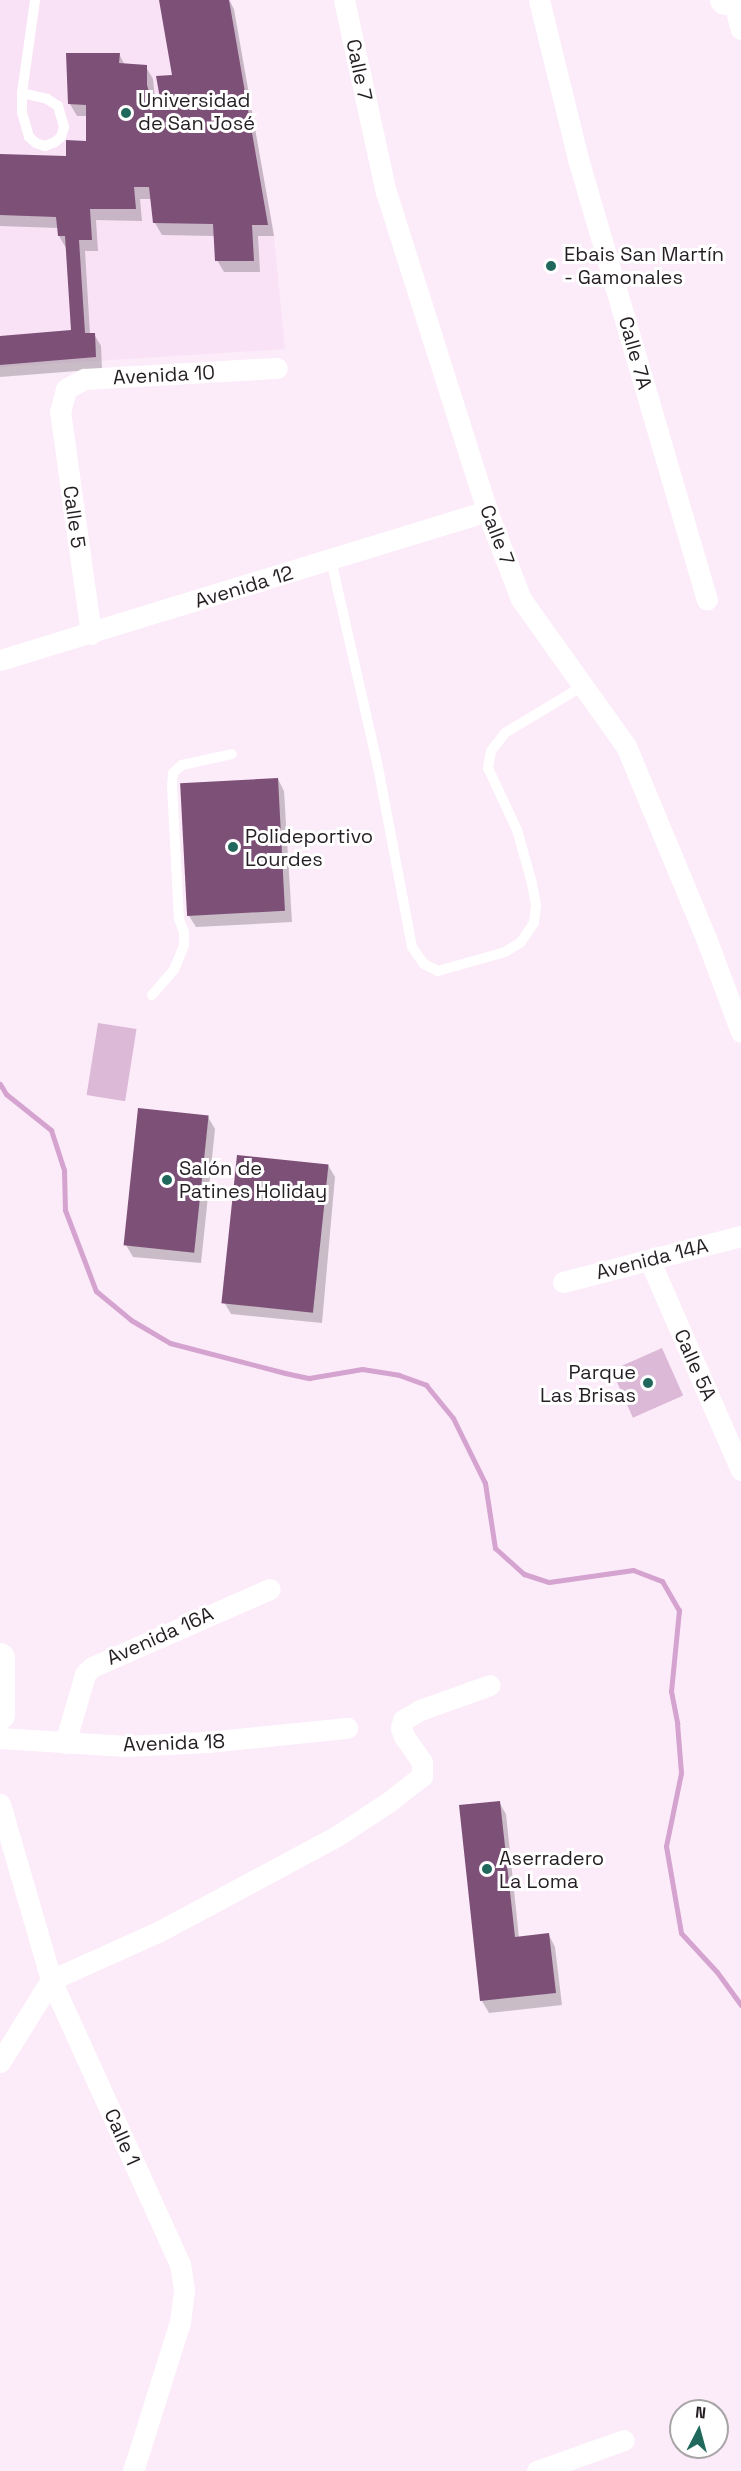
<!DOCTYPE html>
<meta charset="utf-8">
<style>
body{margin:0}
#map{position:relative;width:741px;height:2471px;overflow:hidden;background:#fcebf9;font-family:"Space Grotesk",sans-serif}
div>[style]{position:absolute}
.built>*{inset:0;background:#f9e1f6}
.green>*{inset:0;background:#dbb9d7;transform-origin:0 0}
.shadow>*{inset:0;background:#0003}
.stream>*{height:5px;margin:-2.5px;padding:0 2.5px;transform-origin:2.5px;border-radius:2.5px;background:#d5a3cf}
.building>*{inset:0;background:#7d5078;transform-origin:0 0}
.lane>*{height:10px;margin:-5px;padding:0 5px;transform-origin:5px;border-radius:5px;background:#fff}
.street>*{height:21px;margin:-10.5px;padding:0 10.5px;transform-origin:10.5px;border-radius:10.5px;background:#fff}
.secondary>*{height:30px;margin:-15px;padding:0 15px;transform-origin:15px;border-radius:15px;background:#fff}
.dots>*{width:16px;height:16px;translate:-50% -50%;box-sizing:border-box;border:3px solid #fff;border-radius:50%}
span{translate:-50% -50%;white-space:nowrap;text-align:center;line-height:1.15;-webkit-text-stroke:6px #fff;paint-order:stroke}
.street-label{font-size:20px;color:#251f24}
.poi-label{font-size:20px;color:#251f24}
.left{translate:0 -50%;text-align:left}
.right{translate:-100% -50%;text-align:right}
.north{position:absolute;left:669px;top:2399px;width:60px;height:60px;box-sizing:border-box;background:#fff;border:2px solid #a8a5a7;border-radius:50%;rotate:6deg;font-size:16px;font-weight:700;line-height:24px;text-align:center;color:#251f24}
.north::after{content:'';display:block;margin:auto;width:21px;height:27px;background:#21685c;clip-path:polygon(50% 0,100% 100%,50% 72%,0 100%)}
</style>
<div id="map">
<div class="built">
<div style="clip-path:polygon(0 0,231px 0,273px 227px,285px 349px,0 367px)"></div>
</div>
<div class="green">
<div style="left:98px;top:1023px;width:39px;height:73px;rotate:9deg"></div>
<div style="left:662px;top:1348px;width:52px;height:55px;rotate:66deg"></div>
</div>
<div class="shadow">
<div style="clip-path:polygon(229px 0,234px 9px,274px 236px,258px 236px,260px 272px,224px 272px,217px 260px,215px 236px,162px 235px,155px 223px,152px 199px,140px 199px,142px 221px,96px 220px,98px 251px,85px 251px,90px 334px,94px 334px,101px 346px,102px 369px,0 377px,0 337px,72px 332px,66px 248px,59px 236px,58px 228px,0 226px,0 155px,68px 157px,87px 143px,87px 116px,77px 116px,70px 104px,119px 54px,125px 65px,146px 67px,153px 79px,156px 109px,163px 104px,174px 76px)"></div>
<div style="clip-path:polygon(278px 779px,284px 791px,292px 922px,196px 927px,189px 916px)"></div>
<div style="clip-path:polygon(208px 1117px,215px 1129px,201px 1263px,133px 1257px,126px 1245px)"></div>
<div style="clip-path:polygon(328px 1165px,335px 1177px,322px 1323px,231px 1314px,224px 1302px)"></div>
<div style="clip-path:polygon(499px 1802px,506px 1814px,519px 1938px,549px 1935px,555px 1947px,562px 2005px,489px 2013px,482px 2001px)"></div>
</div>
<div class="stream">
<div style="left:0;top:1084px;width:12px;rotate:59deg"></div>
<div style="left:6px;top:1094px;width:58px;rotate:38.7deg"></div>
<div style="left:51px;top:1130px;width:42px;rotate:72deg"></div>
<div style="left:64px;top:1170px;width:40px;rotate:88.6deg"></div>
<div style="left:65px;top:1210px;width:87px;rotate:69.1deg"></div>
<div style="left:96px;top:1291px;width:45px;rotate:39.6deg"></div>
<div style="left:131px;top:1320px;width:45px;rotate:30.5deg"></div>
<div style="left:170px;top:1343px;width:119px;rotate:14.6deg"></div>
<div style="left:285px;top:1373px;width:25px;rotate:12deg"></div>
<div style="left:309px;top:1378px;width:54px;rotate:-9.6deg"></div>
<div style="left:362px;top:1369px;width:37px;rotate:9deg"></div>
<div style="left:399px;top:1375px;width:29px;rotate:20deg"></div>
<div style="left:426px;top:1385px;width:43px;rotate:50.7deg"></div>
<div style="left:453px;top:1418px;width:72px;rotate:63.8deg"></div>
<div style="left:485px;top:1483px;width:66px;rotate:81.3deg"></div>
<div style="left:495px;top:1548px;width:39px;rotate:42deg"></div>
<div style="left:524px;top:1574px;width:26px;rotate:18deg"></div>
<div style="left:549px;top:1582px;width:85px;rotate:-8.1deg"></div>
<div style="left:633px;top:1570px;width:31px;rotate:21deg"></div>
<div style="left:662px;top:1581px;width:34px;rotate:60deg"></div>
<div style="left:679px;top:1610px;width:81px;rotate:95.6deg"></div>
<div style="left:671px;top:1691px;width:33px;rotate:79deg"></div>
<div style="left:677px;top:1723px;width:50px;rotate:85.4deg"></div>
<div style="left:681px;top:1773px;width:75px;rotate:101.6deg"></div>
<div style="left:666px;top:1846px;width:88px;rotate:80.2deg"></div>
<div style="left:681px;top:1933px;width:53px;rotate:47.3deg"></div>
<div style="left:717px;top:1972px;width:41px;rotate:54deg"></div>
</div>
<div class="building">
<div style="clip-path:polygon(159px 0,229px 0,268px 225px,252px 225px,254px 261px,215px 261px,213px 224px,153px 223px,149px 187px,134px 187px,136px 209px,90px 209px,92px 240px,79px 240px,85px 333px,95px 333px,96px 357px,0 365px,0 336px,71px 330px,65px 236px,58px 236px,56px 217px,0 215px,0 154px,66px 156px,66px 140px,86px 141px,86px 105px,68px 104px,66px 53px,120px 53px,119px 63px,147px 65px,147px 85px,154px 109px,161px 104px,156px 76px,172px 75px)"></div>
<div style="left:278px;top:778px;width:133px;height:98px;rotate:87deg"></div>
<div style="left:138px;top:1108px;width:71px;height:138px;rotate:6deg"></div>
<div style="left:237px;top:1155px;width:92px;height:149px;rotate:6deg"></div>
<div style="clip-path:polygon(500px 1801px,515px 1937px,549px 1933px,556px 1993px,480px 2001px,459px 1805px)"></div>
</div>
<div class="lane">
<div style="left:22px;top:93px;width:26px;rotate:13deg"></div>
<div style="left:47px;top:99px;width:13px;rotate:32deg"></div>
<div style="left:58px;top:106px;width:22px;rotate:74deg"></div>
<div style="left:64px;top:127px;width:10px;rotate:107deg"></div>
<div style="left:61px;top:137px;width:8px;rotate:140deg"></div>
<div style="left:55px;top:142px;width:11px;rotate:158deg"></div>
<div style="left:45px;top:146px;width:9px;rotate:-162deg"></div>
<div style="left:36px;top:143px;width:9px;rotate:-139deg"></div>
<div style="left:29px;top:137px;width:25px;rotate:-106deg"></div>
<div style="left:22px;top:113px;width:20px;rotate:-90deg"></div>
<div style="left:22px;top:93px;width:94px;rotate:-82deg"></div>
<div style="left:331px;top:560px;width:212px;rotate:77.2deg"></div>
<div style="left:378px;top:767px;width:183px;rotate:79.3deg"></div>
<div style="left:412px;top:947px;width:21px;rotate:55deg"></div>
<div style="left:424px;top:964px;width:16px;rotate:27deg"></div>
<div style="left:438px;top:971px;width:70px;rotate:-15.8deg"></div>
<div style="left:505px;top:952px;width:19px;rotate:-32deg"></div>
<div style="left:521px;top:942px;width:23px;rotate:-56deg"></div>
<div style="left:534px;top:923px;width:18px;rotate:-84deg"></div>
<div style="left:536px;top:905px;width:25px;rotate:-101deg"></div>
<div style="left:531px;top:880px;width:52px;rotate:-105.6deg"></div>
<div style="left:517px;top:830px;width:68px;rotate:-115.1deg"></div>
<div style="left:488px;top:768px;width:17px;rotate:-80deg"></div>
<div style="left:491px;top:751px;width:23px;rotate:-52deg"></div>
<div style="left:505px;top:733px;width:91px;rotate:-31.1deg"></div>
<div style="left:152px;top:995px;width:33px;rotate:-49deg"></div>
<div style="left:174px;top:970px;width:27px;rotate:-68deg"></div>
<div style="left:184px;top:945px;width:13px;rotate:-90deg"></div>
<div style="left:184px;top:932px;width:14px;rotate:-111deg"></div>
<div style="left:179px;top:919px;width:133px;rotate:-93deg"></div>
<div style="left:172px;top:786px;width:13px;rotate:-86deg"></div>
<div style="left:173px;top:773px;width:12px;rotate:-42deg"></div>
<div style="left:182px;top:765px;width:51px;rotate:-12.4deg"></div>
</div>
<div class="street">
<div style="left:344px;top:0;width:197px;rotate:77.7deg"></div>
<div style="left:386px;top:192px;width:335px;rotate:72.4deg"></div>
<div style="left:487px;top:511px;width:94px;rotate:68.9deg"></div>
<div style="left:521px;top:599px;width:181px;rotate:54.5deg"></div>
<div style="left:626px;top:746px;width:208px;rotate:67.4deg"></div>
<div style="left:706px;top:938px;width:100px;rotate:69.6deg"></div>
<div style="left:539px;top:0;width:164px;rotate:76.2deg"></div>
<div style="left:578px;top:159px;width:459px;rotate:73.7deg"></div>
<div style="left:733px;top:0;width:30px;rotate:75deg"></div>
<div style="left:91px;top:634px;width:224px;rotate:-97.9deg"></div>
<div style="left:60px;top:412px;width:24px;rotate:-75deg"></div>
<div style="left:66px;top:389px;width:21px;rotate:-29deg"></div>
<div style="left:84px;top:379px;width:193px;rotate:-3.3deg"></div>
<div style="left:0;top:660px;width:509px;rotate:-17.01deg"></div>
<div style="left:650px;top:1261px;width:228px;rotate:66.5deg"></div>
<div style="left:563px;top:1282px;width:184px;rotate:-14.5deg"></div>
<div style="left:0;top:1738px;width:126px;rotate:3.6deg"></div>
<div style="left:126px;top:1746px;width:82px;rotate:-2.8deg"></div>
<div style="left:208px;top:1742px;width:140px;rotate:-5.8deg"></div>
<div style="left:65px;top:1743px;width:72px;rotate:-73.8deg"></div>
<div style="left:85px;top:1674px;width:10px;rotate:-45deg"></div>
<div style="left:92px;top:1667px;width:194px;rotate:-23.7deg"></div>
<div style="left:0;top:1804px;width:183px;rotate:73.8deg"></div>
<div style="left:51px;top:1980px;width:312px;rotate:65.6deg"></div>
<div style="left:180px;top:2264px;width:26px;rotate:81deg"></div>
<div style="left:184px;top:2290px;width:32px;rotate:97deg"></div>
<div style="left:180px;top:2322px;width:156px;rotate:107.5deg"></div>
<div style="left:51px;top:1980px;width:117px;rotate:-24.2deg"></div>
<div style="left:158px;top:1932px;width:203px;rotate:-28.2deg"></div>
<div style="left:337px;top:1836px;width:64px;rotate:-33.4deg"></div>
<div style="left:390px;top:1801px;width:41px;rotate:-38deg"></div>
<div style="left:422px;top:1776px;width:14px;rotate:-90deg"></div>
<div style="left:422px;top:1762px;width:32px;rotate:-125deg"></div>
<div style="left:404px;top:1736px;width:9px;rotate:-111deg"></div>
<div style="left:401px;top:1728px;width:8px;rotate:-76deg"></div>
<div style="left:403px;top:1720px;width:20px;rotate:-30deg"></div>
<div style="left:420px;top:1710px;width:74px;rotate:-19.7deg"></div>
<div style="left:0;top:2062px;width:97px;rotate:-58.1deg"></div>
<div style="left:537px;top:2471px;width:92px;rotate:-19.6deg"></div>
</div>
<div class="secondary">
<div style="left:725px;top:0;width:8px"></div>
<div style="left:0;top:1658px;width:57px;rotate:90deg"></div>
</div>
<div class="dots">
<div style="left:126px;top:113px;background:#21685c"></div>
<div style="left:551px;top:266px;background:#21685c"></div>
<div style="left:233px;top:847px;background:#21685c"></div>
<div style="left:167px;top:1180px;background:#21685c"></div>
<div style="left:648px;top:1383px;background:#21685c"></div>
<div style="left:487px;top:1869px;background:#21685c"></div>
</div>
<div class="street-label">
<span style="left:359px;top:70px;rotate:78deg">Calle 7</span>
<span style="left:635px;top:353px;rotate:74deg">Calle 7A</span>
<span style="left:164px;top:375px;rotate:-3deg">Avenida 10</span>
<span style="left:74px;top:517px;rotate:82deg">Calle 5</span>
<span style="left:497px;top:535px;rotate:69deg">Calle 7</span>
<span style="left:244px;top:587px;rotate:-17deg">Avenida 12</span>
<span style="left:652px;top:1259px;rotate:-14deg">Avenida 14A</span>
<span style="left:695px;top:1365px;rotate:66deg">Calle 5A</span>
<span style="left:160px;top:1636px;rotate:-24deg">Avenida 16A</span>
<span style="left:174px;top:1743px;rotate:-2deg">Avenida 18</span>
<span style="left:122px;top:2137px;rotate:66deg">Calle 1</span>
</div>
<div class="poi-label">
<span class="left" style="left:138px;top:112px">Universidad<br>de San José</span>
<span class="left" style="left:564px;top:266px">Ebais San Martín<br>- Gamonales</span>
<span class="left" style="left:245px;top:848px">Polideportivo<br>Lourdes</span>
<span class="left" style="left:179px;top:1180px">Salón de<br>Patines Holiday</span>
<span class="right" style="left:636px;top:1384px">Parque<br>Las Brisas</span>
<span class="left" style="left:499px;top:1870px">Aserradero<br>La Loma</span>
</div>
<div class="north">N</div>
</div>
